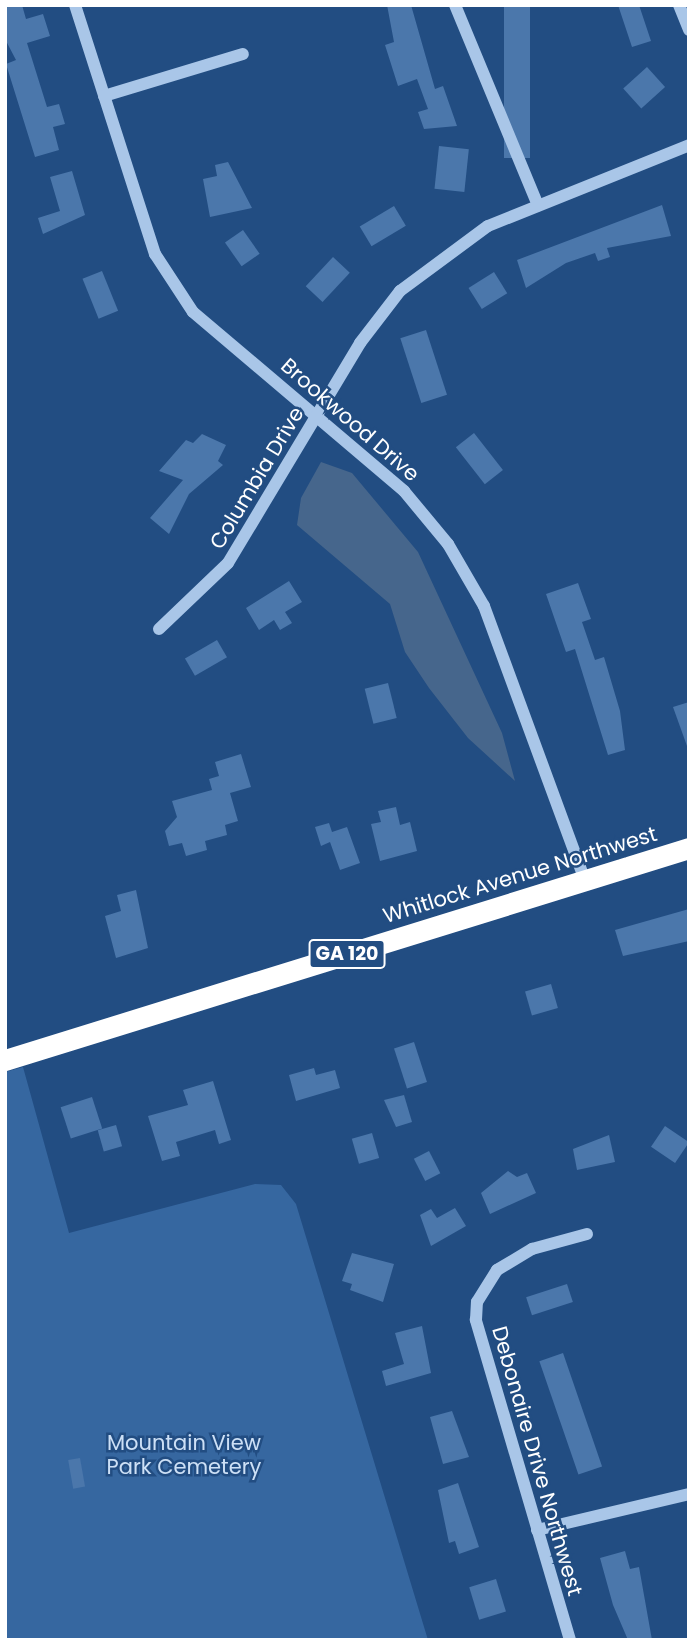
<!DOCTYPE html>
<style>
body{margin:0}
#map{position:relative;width:694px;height:1645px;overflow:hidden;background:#224d82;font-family:Poppins,sans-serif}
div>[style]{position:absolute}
.green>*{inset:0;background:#3667a0}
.water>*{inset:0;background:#46668c}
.building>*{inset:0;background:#4b77ab;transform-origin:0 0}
.minor>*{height:12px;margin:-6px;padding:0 6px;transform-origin:6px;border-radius:6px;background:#a9c6e8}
.highway>*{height:21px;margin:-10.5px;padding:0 10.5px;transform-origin:10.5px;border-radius:10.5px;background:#fff}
span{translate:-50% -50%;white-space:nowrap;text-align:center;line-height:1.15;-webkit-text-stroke:5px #224d82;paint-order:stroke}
.shield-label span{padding:2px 5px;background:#224d82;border:2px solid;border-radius:5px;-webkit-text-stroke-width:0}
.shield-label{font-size:19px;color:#fff;font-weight:700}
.street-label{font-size:21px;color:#fff}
.park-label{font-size:21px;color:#cde0f6}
.frame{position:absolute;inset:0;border:7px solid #fff;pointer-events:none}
</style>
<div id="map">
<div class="green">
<div style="clip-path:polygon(23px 1067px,69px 1233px,255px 1184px,281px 1185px,296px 1204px,428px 1640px,5px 1640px,5px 1072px)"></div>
</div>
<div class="water">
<div style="clip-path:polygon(321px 462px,352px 473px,418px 552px,502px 733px,515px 781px,468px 738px,429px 688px,405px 652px,390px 604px,297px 525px,301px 498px)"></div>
</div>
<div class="building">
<div style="clip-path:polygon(5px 5px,22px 5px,26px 19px,43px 14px,50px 36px,27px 43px,47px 107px,59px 104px,65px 124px,53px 127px,59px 150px,35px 157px,6px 64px,16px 60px,5px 39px)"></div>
<div style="clip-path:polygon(387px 5px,411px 5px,435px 89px,443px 86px,457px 126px,424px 129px,418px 112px,428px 109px,417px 79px,398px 86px,385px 45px,394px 42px)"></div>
<div style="left:504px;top:5px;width:26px;height:153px"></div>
<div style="clip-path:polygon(618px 5px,639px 5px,651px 41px,632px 47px)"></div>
<div style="left:647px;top:67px;width:27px;height:32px;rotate:48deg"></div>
<div style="left:439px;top:146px;width:30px;height:43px;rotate:6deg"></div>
<div style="clip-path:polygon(228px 162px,252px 208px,210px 217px,203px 179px,217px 176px,215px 165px)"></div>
<div style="clip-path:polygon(72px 171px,85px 215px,43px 234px,38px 218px,60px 211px,50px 177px)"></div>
<div style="clip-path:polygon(662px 205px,671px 236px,607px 248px,610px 257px,598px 261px,595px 253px,566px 263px,526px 288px,517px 260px)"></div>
<div style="left:394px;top:206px;width:23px;height:40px;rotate:59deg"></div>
<div style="left:243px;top:230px;width:29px;height:22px;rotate:55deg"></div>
<div style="left:333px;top:257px;width:23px;height:40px;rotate:43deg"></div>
<div style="left:102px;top:271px;width:43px;height:21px;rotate:68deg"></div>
<div style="left:494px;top:272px;width:25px;height:30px;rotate:58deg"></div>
<div style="left:426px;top:330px;width:68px;height:27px;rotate:72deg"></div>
<div style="left:474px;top:433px;width:47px;height:23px;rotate:52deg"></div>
<div style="clip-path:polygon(202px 434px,226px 445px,218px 461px,223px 465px,189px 494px,169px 534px,150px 518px,183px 480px,159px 471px,186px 440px,193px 443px)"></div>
<div style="clip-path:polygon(289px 581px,302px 602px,285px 612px,292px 623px,280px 630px,274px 620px,259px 630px,246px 608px)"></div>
<div style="clip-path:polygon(578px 583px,591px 619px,582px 622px,595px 660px,604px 657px,620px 711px,625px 750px,608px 755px,575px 649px,566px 652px,546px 594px)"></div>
<div style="left:217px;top:640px;width:20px;height:37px;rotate:60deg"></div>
<div style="left:388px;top:683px;width:36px;height:24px;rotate:76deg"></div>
<div style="clip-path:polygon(689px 702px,689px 746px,687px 746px,673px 707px)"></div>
<div style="clip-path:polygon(241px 754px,251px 787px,230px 793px,238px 821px,225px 825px,227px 835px,205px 841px,207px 850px,186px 856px,182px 843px,169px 846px,165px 831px,177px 817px,172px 801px,212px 790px,209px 779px,219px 776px,215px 762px)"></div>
<div style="clip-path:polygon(396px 807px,400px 825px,410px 822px,417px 851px,380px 861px,371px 824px,381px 822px,378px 811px)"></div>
<div style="clip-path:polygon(329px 823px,332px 832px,347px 827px,360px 863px,340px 870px,330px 842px,321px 846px,315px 827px)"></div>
<div style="clip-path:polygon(136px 890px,148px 948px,116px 958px,105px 916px,121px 911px,117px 895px)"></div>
<div style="clip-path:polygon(689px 909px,689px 941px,623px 956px,615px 930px)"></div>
<div style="left:551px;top:984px;width:25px;height:27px;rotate:74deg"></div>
<div style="left:414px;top:1042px;width:42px;height:21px;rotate:72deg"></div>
<div style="clip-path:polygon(314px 1068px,316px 1075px,335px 1070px,340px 1088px,296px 1101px,289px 1075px)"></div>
<div style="clip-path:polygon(213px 1081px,231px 1140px,219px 1144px,215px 1130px,176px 1142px,180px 1156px,162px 1161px,148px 1116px,188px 1105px,183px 1090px)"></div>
<div style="clip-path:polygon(404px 1095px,412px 1122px,396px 1127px,384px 1100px)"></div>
<div style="left:92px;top:1097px;width:33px;height:33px;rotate:72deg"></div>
<div style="left:116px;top:1125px;width:22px;height:19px;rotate:74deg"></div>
<div style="left:665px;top:1126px;width:29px;height:25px;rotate:34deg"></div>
<div style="left:372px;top:1133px;width:26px;height:21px;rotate:74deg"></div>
<div style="clip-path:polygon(609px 1135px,615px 1162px,577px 1170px,573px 1149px)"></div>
<div style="left:429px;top:1151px;width:25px;height:17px;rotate:63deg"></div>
<div style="clip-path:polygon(508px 1171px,517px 1177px,527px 1173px,536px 1193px,490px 1214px,481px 1193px)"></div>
<div style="clip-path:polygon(455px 1208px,466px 1226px,431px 1246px,420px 1215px,431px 1209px,437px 1218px)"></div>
<div style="clip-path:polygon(352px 1253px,394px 1264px,383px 1302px,350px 1290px,352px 1284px,342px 1281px)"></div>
<div style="left:567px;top:1284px;width:19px;height:43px;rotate:72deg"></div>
<div style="clip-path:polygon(422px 1326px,431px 1373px,386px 1386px,382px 1371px,404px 1364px,395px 1333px)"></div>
<div style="left:563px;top:1353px;width:120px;height:25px;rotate:71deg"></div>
<div style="clip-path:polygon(452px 1411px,469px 1457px,443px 1464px,430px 1417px)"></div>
<div style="left:80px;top:1458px;width:29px;height:12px;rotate:80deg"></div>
<div style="clip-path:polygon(458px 1483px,479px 1547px,459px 1554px,455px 1541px,449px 1543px,438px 1490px)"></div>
<div style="clip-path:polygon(625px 1551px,630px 1569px,639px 1567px,652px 1640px,628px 1640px,613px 1605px,600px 1558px)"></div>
<div style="left:496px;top:1579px;width:34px;height:28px;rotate:73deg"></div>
</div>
<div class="minor">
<div style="left:75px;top:5px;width:262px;rotate:72.2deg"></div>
<div style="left:155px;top:254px;width:69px;rotate:56.8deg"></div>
<div style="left:193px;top:312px;width:277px;rotate:40.3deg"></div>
<div style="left:404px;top:491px;width:69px;rotate:50.3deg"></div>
<div style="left:448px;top:544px;width:72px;rotate:59.9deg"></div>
<div style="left:484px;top:606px;width:292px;rotate:69.8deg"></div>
<div style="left:455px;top:5px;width:217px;rotate:67.5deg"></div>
<div style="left:679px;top:5px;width:27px;rotate:68deg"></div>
<div style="left:104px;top:96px;width:145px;rotate:-16.8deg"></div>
<div style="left:159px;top:629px;width:95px;rotate:-43.7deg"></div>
<div style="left:228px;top:563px;width:257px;rotate:-59deg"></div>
<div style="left:360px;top:343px;width:66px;rotate:-52.4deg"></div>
<div style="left:400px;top:291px;width:109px;rotate:-36.5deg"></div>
<div style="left:488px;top:226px;width:217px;rotate:-21.9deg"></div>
<div style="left:537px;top:1530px;width:156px;rotate:-13.3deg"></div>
<div style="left:570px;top:1640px;width:334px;rotate:-106.4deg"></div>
<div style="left:476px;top:1320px;width:18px;rotate:-87deg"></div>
<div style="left:477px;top:1302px;width:38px;rotate:-58deg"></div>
<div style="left:497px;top:1270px;width:41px;rotate:-31deg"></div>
<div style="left:532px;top:1249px;width:57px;rotate:-15.3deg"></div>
</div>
<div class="highway">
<div style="left:5px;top:1060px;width:716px;rotate:-17.22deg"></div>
</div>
<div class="shield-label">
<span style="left:347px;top:954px">GA 120</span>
</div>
<div class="street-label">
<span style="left:350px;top:420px;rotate:41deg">Brookwood Drive</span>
<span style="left:257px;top:478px;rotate:-59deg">Columbia Drive</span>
<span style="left:520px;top:875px;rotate:-17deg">Whitlock Avenue Northwest</span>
<span style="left:537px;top:1461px;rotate:74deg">Debonaire Drive Northwest</span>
</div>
<div class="park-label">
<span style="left:184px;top:1455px">Mountain View<br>Park Cemetery</span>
</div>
<div class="frame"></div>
</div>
